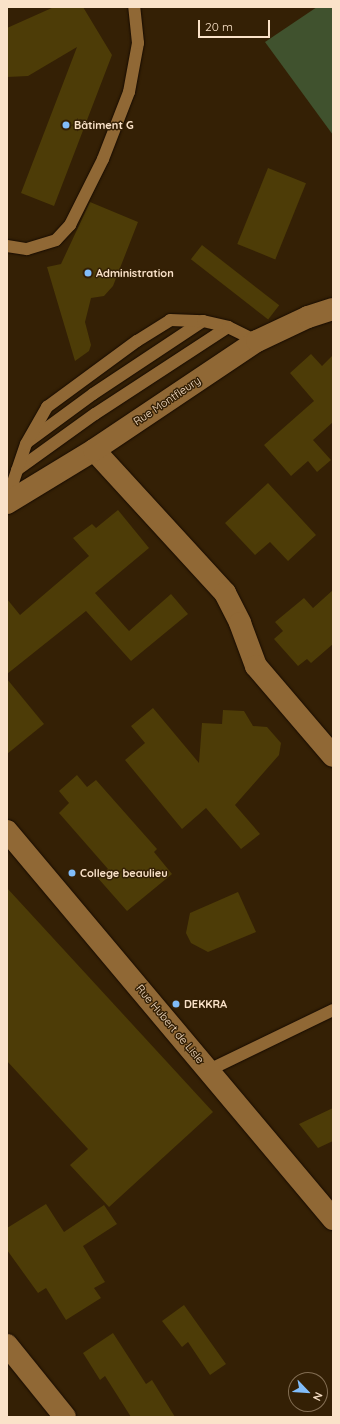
<!DOCTYPE html>
<meta charset="utf-8">
<style>
body{margin:0}
#map{position:relative;width:340px;height:1424px;overflow:hidden;background:#342005;font-family:Quicksand,sans-serif}
div>[style]{position:absolute}
.green>*{inset:0;background:#40522e}
.building>*{inset:0;background:#4d3c07;transform-origin:0 0}
.roads{filter:drop-shadow(0 0 1px #170b00) drop-shadow(0 0 1px #170b00)}
.service>*{height:12px;margin:-6px;padding:0 6px;transform-origin:6px;border-radius:6px;background:#906835}
.minor>*{height:22px;margin:-11px;padding:0 11px;transform-origin:11px;border-radius:11px;background:#906835}
.dots>*{width:11px;height:11px;translate:-50% -50%;box-sizing:border-box;border:2px solid #342005;border-radius:50%}
span{translate:-50% -50%;white-space:nowrap;text-align:center;line-height:1.15;-webkit-text-stroke:3px #342005;paint-order:stroke}
.poi-label{font-size:11px;color:#fae2c9;font-weight:700}
.left{translate:0 -50%;text-align:left}
.street-label{font-size:11px;color:#fae2c9}
.frame{position:absolute;inset:0;border:8px solid #fae2c9;pointer-events:none}
.north{position:absolute;left:288px;top:1372px;width:40px;height:40px;box-sizing:border-box;background:#342005;border:1px solid #836e53;border-radius:50%;rotate:115deg;font-size:11px;font-weight:700;line-height:16px;text-align:center;color:#fae2c9}
.north::after{content:'';display:block;margin:auto;width:14px;height:18px;background:#81bdfa;clip-path:polygon(50% 0,100% 100%,50% 72%,0 100%)}
.scale{position:absolute;left:198px;top:20px;width:72px;height:18px;box-sizing:border-box;border:2px solid #fae2c9;border-top:0;padding-left:5px;font-size:12px;line-height:14px;white-space:nowrap;color:#fae2c9;-webkit-text-stroke:3px #342005;paint-order:stroke}
</style>
<div id="map">
<div class="green">
<div style="clip-path:polygon(317px 7px,333px 7px,333px 135px,265px 42px)"></div>
</div>
<div class="building">
<div style="clip-path:polygon(54px 7px,83px 7px,112px 55px,54px 206px,21px 193px,77px 47px,28px 76px,7px 77px,7px 28px)"></div>
<div style="left:268px;top:168px;width:41px;height:82px;rotate:22deg"></div>
<div style="clip-path:polygon(90px 202px,138px 222px,113px 286px,104px 296px,91px 298px,85px 322px,91px 345px,89px 351px,75px 361px,47px 267px,61px 264px)"></div>
<div style="left:202px;top:245px;width:98px;height:18px;rotate:38deg"></div>
<div style="clip-path:polygon(311px 354px,322px 366px,333px 355px,333px 422px,313px 440px,331px 460px,317px 472px,308px 461px,291px 476px,264px 445px,314px 401px,290px 373px)"></div>
<div style="clip-path:polygon(268px 483px,316px 535px,288px 561px,270px 542px,255px 555px,225px 523px)"></div>
<div style="clip-path:polygon(118px 510px,149px 548px,95px 593px,129px 631px,171px 594px,188px 614px,131px 661px,86px 611px,7px 674px,7px 599px,20px 615px,89px 556px,73px 538px,92px 524px,96px 528px)"></div>
<div style="clip-path:polygon(333px 590px,333px 644px,311px 663px,307px 659px,298px 666px,274px 639px,283px 631px,275px 622px,304px 598px,313px 608px)"></div>
<div style="clip-path:polygon(7px 679px,44px 724px,7px 754px)"></div>
<div style="clip-path:polygon(153px 708px,199px 763px,202px 723px,222px 724px,223px 710px,244px 711px,253px 726px,267px 727px,281px 743px,279px 755px,235px 805px,260px 834px,241px 849px,206px 808px,182px 829px,125px 760px,145px 743px,131px 726px)"></div>
<div style="clip-path:polygon(77px 775px,87px 787px,96px 780px,157px 849px,154px 852px,172px 874px,127px 911px,97px 877px,108px 869px,59px 813px,69px 803px,59px 791px)"></div>
<div style="clip-path:polygon(7px 888px,213px 1112px,109px 1207px,70px 1165px,88px 1149px,7px 1061px)"></div>
<div style="clip-path:polygon(238px 892px,256px 932px,208px 952px,191px 943px,186px 933px,190px 913px)"></div>
<div style="clip-path:polygon(333px 1108px,333px 1141px,318px 1148px,299px 1124px)"></div>
<div style="clip-path:polygon(46px 1204px,64px 1232px,104px 1205px,117px 1224px,83px 1246px,105px 1282px,94px 1288px,101px 1298px,66px 1320px,46px 1288px,38px 1293px,7px 1250px,7px 1228px)"></div>
<div style="clip-path:polygon(184px 1305px,226px 1364px,210px 1375px,188px 1342px,182px 1347px,162px 1321px)"></div>
<div style="clip-path:polygon(113px 1333px,146px 1384px,152px 1380px,175px 1417px,131px 1417px,105px 1376px,100px 1380px,83px 1353px)"></div>
</div>
<div class="roads">
<div class="service">
<div style="left:7px;top:246px;width:20px;rotate:9deg"></div>
<div style="left:27px;top:249px;width:30px;rotate:-17deg"></div>
<div style="left:56px;top:240px;width:21px;rotate:-47deg"></div>
<div style="left:70px;top:225px;width:74px;rotate:-63.4deg"></div>
<div style="left:103px;top:159px;width:72px;rotate:-68.8deg"></div>
<div style="left:129px;top:92px;width:50px;rotate:-79.6deg"></div>
<div style="left:138px;top:43px;width:36px;rotate:-96deg"></div>
<div style="left:29px;top:441px;width:79px;rotate:-36.3deg"></div>
<div style="left:93px;top:394px;width:132px;rotate:-33.6deg"></div>
<div style="left:17px;top:470px;width:96px;rotate:-35.7deg"></div>
<div style="left:95px;top:414px;width:159px;rotate:-33.2deg"></div>
<div style="left:7px;top:500px;width:59px;rotate:-71.3deg"></div>
<div style="left:26px;top:444px;width:43px;rotate:-60.4deg"></div>
<div style="left:47px;top:407px;width:112px;rotate:-36.3deg"></div>
<div style="left:137px;top:341px;width:39px;rotate:-32deg"></div>
<div style="left:170px;top:320px;width:33px;rotate:2deg"></div>
<div style="left:203px;top:321px;width:26px;rotate:13deg"></div>
<div style="left:228px;top:327px;width:32px;rotate:26deg"></div>
<div style="left:209px;top:1070px;width:138px;rotate:-25.8deg"></div>
</div>
<div class="minor">
<div style="left:94px;top:450px;width:194px;rotate:47.5deg"></div>
<div style="left:225px;top:593px;width:34px;rotate:63deg"></div>
<div style="left:240px;top:623px;width:46px;rotate:69.6deg"></div>
<div style="left:256px;top:666px;width:118px;rotate:49.5deg"></div>
<div style="left:7px;top:503px;width:102px;rotate:-31.3deg"></div>
<div style="left:94px;top:450px;width:196px;rotate:-33.8deg"></div>
<div style="left:257px;top:341px;width:56px;rotate:-25.2deg"></div>
<div style="left:308px;top:317px;width:26px;rotate:-18deg"></div>
<div style="left:7px;top:831px;width:507px;rotate:49.96deg"></div>
<div style="left:7px;top:1345px;width:92px;rotate:51.1deg"></div>
</div>
</div>
<div class="dots">
<div style="left:66px;top:125px;background:#81bdfa"></div>
<div style="left:88px;top:273px;background:#81bdfa"></div>
<div style="left:72px;top:873px;background:#81bdfa"></div>
<div style="left:176px;top:1004px;background:#81bdfa"></div>
</div>
<div class="poi-label">
<span class="left" style="left:74px;top:125px">Bâtiment G</span>
<span class="left" style="left:96px;top:273px">Administration</span>
<span class="left" style="left:80px;top:873px">College beaulieu</span>
<span class="left" style="left:184px;top:1004px">DEKKRA</span>
</div>
<div class="street-label">
<span style="left:167px;top:401px;rotate:-34deg">Rue Montfleury</span>
<span style="left:170px;top:1024px;rotate:50deg">Rue Hubert de Lisle</span>
</div>
<div class="frame"></div>
<div class="north">N</div>
<div class="scale">20 m</div>
</div>
